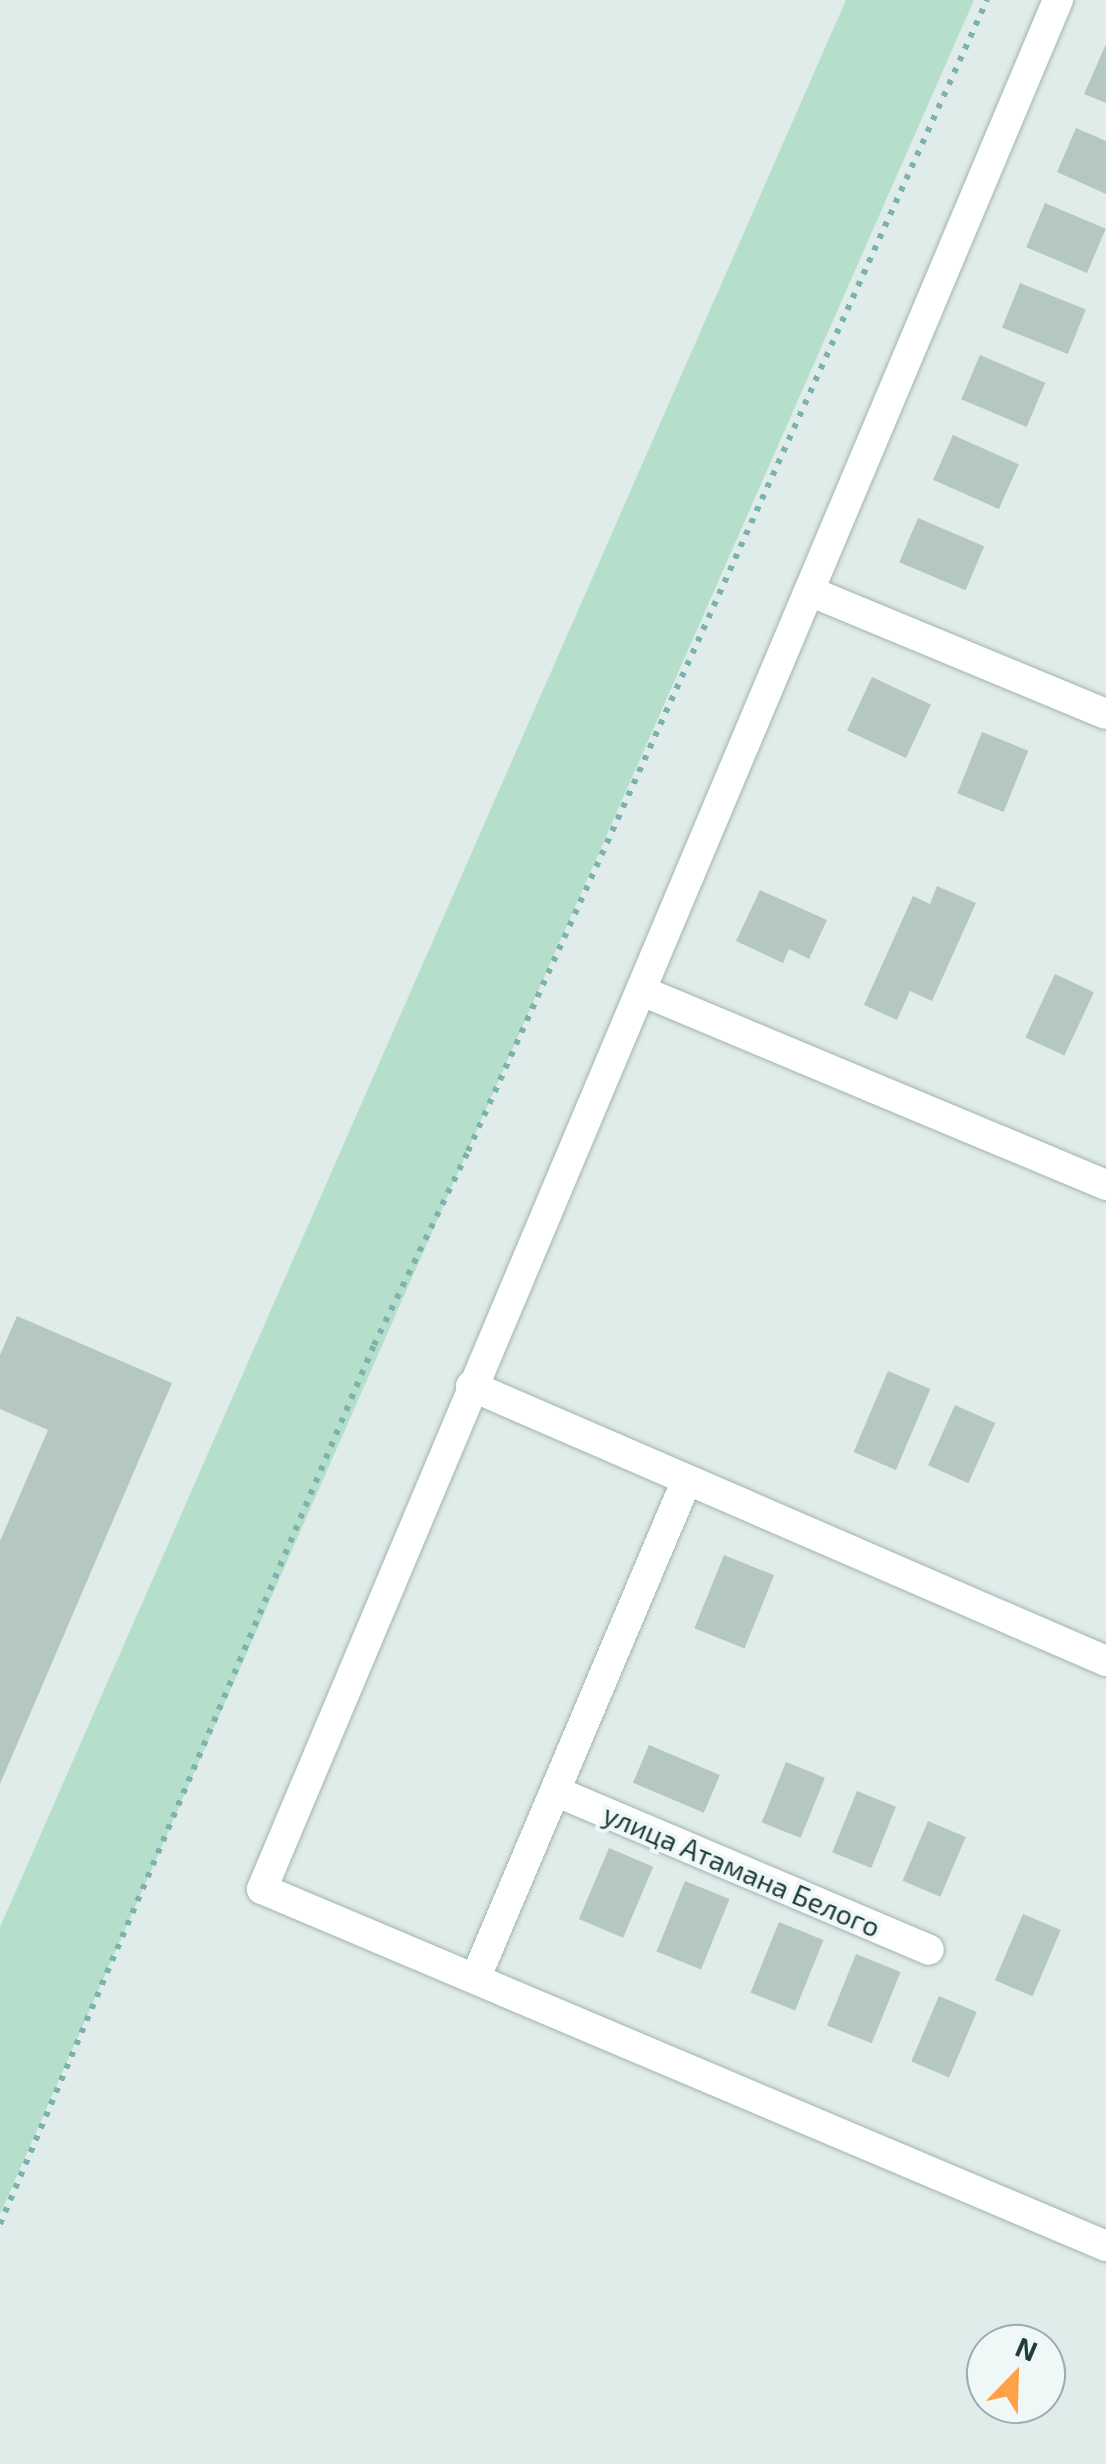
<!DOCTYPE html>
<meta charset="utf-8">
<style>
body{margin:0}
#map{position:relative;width:1106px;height:2464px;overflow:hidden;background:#dfece9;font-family:"Exo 2",sans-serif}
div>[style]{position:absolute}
.green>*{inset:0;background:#b5dfca}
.building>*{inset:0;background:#b4c7c3;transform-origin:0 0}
.path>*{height:6px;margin-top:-3px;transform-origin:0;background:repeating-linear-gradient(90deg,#7cb2ae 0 5px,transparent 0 13px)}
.roads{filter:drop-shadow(0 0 2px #a1b4b2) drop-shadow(0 0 2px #a1b4b2)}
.street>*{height:30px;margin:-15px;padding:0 15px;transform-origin:15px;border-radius:15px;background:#fff}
span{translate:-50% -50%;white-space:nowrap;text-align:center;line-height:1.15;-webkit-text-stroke:8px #eff8f6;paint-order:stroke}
.street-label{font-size:28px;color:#1e3d3c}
.north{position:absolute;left:966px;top:2324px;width:100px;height:100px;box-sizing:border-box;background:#eff8f6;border:2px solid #9badac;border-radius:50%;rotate:23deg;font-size:28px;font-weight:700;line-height:40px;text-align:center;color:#1e3d3c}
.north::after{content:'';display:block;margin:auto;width:35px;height:45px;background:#ffa149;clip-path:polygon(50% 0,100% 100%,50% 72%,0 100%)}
</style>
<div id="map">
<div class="green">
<div style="clip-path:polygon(846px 0,974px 0,0 2214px,0 1927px)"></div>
</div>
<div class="building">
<div style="clip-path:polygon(1106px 44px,1106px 103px,1084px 94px)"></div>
<div style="clip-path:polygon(1076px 128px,1106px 141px,1106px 194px,1057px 172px)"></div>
<div style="left:1045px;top:203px;width:66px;height:48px;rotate:23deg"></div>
<div style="left:1020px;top:283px;width:71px;height:48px;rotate:22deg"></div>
<div style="left:980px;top:355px;width:71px;height:48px;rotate:23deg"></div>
<div style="left:953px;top:435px;width:72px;height:49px;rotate:24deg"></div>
<div style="left:918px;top:518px;width:72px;height:48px;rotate:23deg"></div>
<div style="left:872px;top:677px;width:65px;height:59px;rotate:25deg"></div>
<div style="left:982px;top:732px;width:50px;height:66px;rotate:22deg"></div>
<div style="clip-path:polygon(937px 886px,976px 903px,932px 1001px,910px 991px,897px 1020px,864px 1005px,913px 896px,930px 904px)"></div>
<div style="clip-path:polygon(760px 890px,827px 920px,809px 959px,789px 949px,783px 963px,736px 941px)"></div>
<div style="left:1055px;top:974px;width:43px;height:70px;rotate:25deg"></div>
<div style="clip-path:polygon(17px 1316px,172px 1383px,0 1784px,0 1541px,48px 1430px,0 1409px,0 1355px)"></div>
<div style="left:888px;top:1371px;width:46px;height:88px;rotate:23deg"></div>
<div style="left:955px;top:1405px;width:44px;height:66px;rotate:24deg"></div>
<div style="left:724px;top:1555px;width:54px;height:79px;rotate:22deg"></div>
<div style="left:649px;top:1745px;width:77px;height:41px;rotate:23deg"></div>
<div style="left:786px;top:1762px;width:42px;height:65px;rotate:22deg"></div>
<div style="left:857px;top:1791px;width:42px;height:66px;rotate:22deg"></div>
<div style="left:928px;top:1821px;width:41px;height:65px;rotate:23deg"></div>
<div style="left:609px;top:1848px;width:48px;height:77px;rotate:23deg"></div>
<div style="left:685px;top:1881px;width:48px;height:76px;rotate:22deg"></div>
<div style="left:1023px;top:1914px;width:41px;height:72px;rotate:23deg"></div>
<div style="left:779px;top:1922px;width:48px;height:76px;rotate:22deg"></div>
<div style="left:856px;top:1954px;width:48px;height:77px;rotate:22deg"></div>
<div style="left:939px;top:1996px;width:41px;height:71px;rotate:23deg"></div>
</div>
<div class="path">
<div style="left:0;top:2224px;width:955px;rotate:-66.95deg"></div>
<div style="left:374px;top:1345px;width:216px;rotate:-64.1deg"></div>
<div style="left:468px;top:1151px;width:1263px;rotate:-65.73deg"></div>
</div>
<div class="roads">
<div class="street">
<div style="left:1058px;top:0;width:2050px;rotate:112.85deg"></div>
<div style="left:262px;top:1889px;width:916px;rotate:22.93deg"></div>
<div style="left:809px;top:591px;width:321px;rotate:22.5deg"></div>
<div style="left:642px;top:991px;width:503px;rotate:22.69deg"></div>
<div style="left:471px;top:1386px;width:692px;rotate:23.42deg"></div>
<div style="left:555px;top:1791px;width:406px;rotate:23deg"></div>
<div style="left:476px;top:1977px;width:538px;rotate:-67.01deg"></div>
</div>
</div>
<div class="street-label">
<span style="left:742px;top:1870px;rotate:23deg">улица Атамана Белого</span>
</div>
<div class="north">N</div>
</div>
